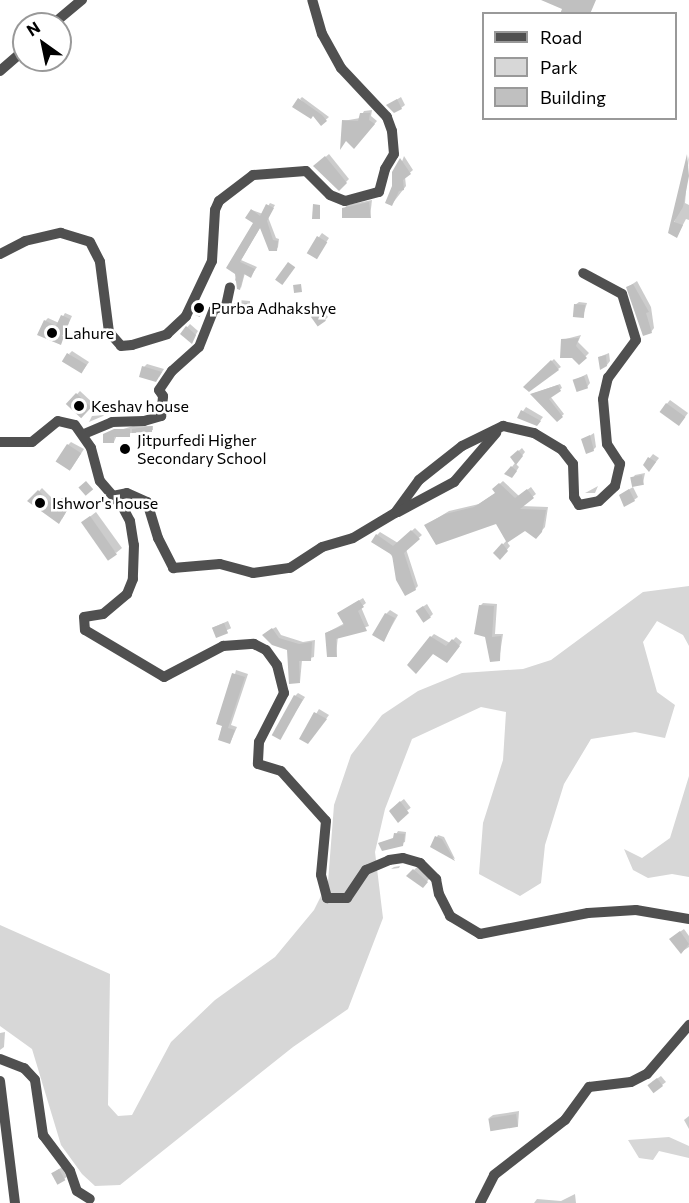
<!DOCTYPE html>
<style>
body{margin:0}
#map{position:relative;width:689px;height:1203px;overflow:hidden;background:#fff;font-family:Commissioner,sans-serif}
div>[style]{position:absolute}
.green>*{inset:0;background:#d7d7d7}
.shadow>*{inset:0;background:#0003;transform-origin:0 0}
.building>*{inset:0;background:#c0c0c0;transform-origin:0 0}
.minor>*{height:10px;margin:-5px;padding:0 5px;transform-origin:5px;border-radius:5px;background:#505050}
.dots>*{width:16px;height:16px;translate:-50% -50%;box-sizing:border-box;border:3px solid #fff;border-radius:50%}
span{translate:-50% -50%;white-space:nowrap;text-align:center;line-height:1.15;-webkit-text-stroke:5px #fff;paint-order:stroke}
.poi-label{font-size:16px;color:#000}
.left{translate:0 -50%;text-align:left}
.legend{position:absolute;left:482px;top:12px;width:195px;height:108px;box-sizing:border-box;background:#fff;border:2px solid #999;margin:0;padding:8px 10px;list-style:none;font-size:18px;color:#000}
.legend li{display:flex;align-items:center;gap:12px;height:30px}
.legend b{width:30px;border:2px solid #999}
.north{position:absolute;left:12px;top:12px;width:60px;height:60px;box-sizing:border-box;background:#fff;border:2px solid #999;border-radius:50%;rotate:327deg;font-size:16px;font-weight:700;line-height:24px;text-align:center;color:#000}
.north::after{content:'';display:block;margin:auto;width:21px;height:27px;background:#000;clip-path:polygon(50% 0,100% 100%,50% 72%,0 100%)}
</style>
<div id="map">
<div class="green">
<div style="clip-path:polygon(689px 586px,689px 646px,683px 635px,657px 621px,643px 642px,657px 692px,675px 705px,665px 738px,635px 732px,591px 739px,564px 784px,545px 845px,541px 883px,520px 896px,479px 874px,483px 823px,503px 760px,506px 712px,481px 707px,412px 739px,385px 809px,375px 852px,383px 918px,348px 1009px,293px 1047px,120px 1185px,95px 1186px,82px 1174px,61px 1145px,32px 1049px,0 1026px,0 925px,110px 974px,108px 1105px,118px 1116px,132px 1115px,171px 1042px,215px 1000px,275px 957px,314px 910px,328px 882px,334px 805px,351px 755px,382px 715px,418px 691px,462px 673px,523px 669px,551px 660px,643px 592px)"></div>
<div style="clip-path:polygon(689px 776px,689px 877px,672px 874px,648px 878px,633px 870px,624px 849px,642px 858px,670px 838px)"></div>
<div style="clip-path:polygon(669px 1137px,689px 1146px,689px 1158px,659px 1151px,653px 1160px,639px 1158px,628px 1140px)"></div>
</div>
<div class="shadow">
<div style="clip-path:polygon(302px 97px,329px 117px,321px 124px,300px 99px)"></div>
<div style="clip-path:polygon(401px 97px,405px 105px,401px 108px,388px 105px)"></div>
<div style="clip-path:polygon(372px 110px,371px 116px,377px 121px,357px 144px,346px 139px,343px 121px,360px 118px,364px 111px)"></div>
<div style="clip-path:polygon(329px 154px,349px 179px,339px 189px,315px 166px)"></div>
<div style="clip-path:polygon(404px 156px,413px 170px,405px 177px,406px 186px,392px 204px,387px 202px)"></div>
<div style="clip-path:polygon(689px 156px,685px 203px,689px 205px,689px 220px,686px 219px,677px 236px,670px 232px,678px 213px,674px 212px)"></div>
<div style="clip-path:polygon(372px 200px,370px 217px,344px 209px,347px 205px)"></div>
<div style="clip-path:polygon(270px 203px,275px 205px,268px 217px,276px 238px,279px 239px,278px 247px,276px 250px,261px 226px,241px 260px,257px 267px,251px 276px,245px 273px,241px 288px,235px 280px,237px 274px,228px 268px,255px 223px,252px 210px,263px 214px)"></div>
<div style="clip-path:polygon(322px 233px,329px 238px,319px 253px,308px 252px)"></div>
<div style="clip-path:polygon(637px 281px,651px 307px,654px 328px,651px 332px,628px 287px)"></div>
<div style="clip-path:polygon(239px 300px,250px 301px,250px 307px,247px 311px,236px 304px)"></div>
<div style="clip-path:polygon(579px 302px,587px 303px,583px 316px,575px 305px)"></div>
<div style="clip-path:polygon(323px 309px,328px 317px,325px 320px,316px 314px)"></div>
<div style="clip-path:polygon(65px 313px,72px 316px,60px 343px,45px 321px,48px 318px,59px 323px)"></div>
<div style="clip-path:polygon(190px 324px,198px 331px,192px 341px,182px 333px)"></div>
<div style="clip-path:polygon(581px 335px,578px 342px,589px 353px,579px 363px,562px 340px)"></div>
<div style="clip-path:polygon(72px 351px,89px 362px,84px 369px,69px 354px)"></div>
<div style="clip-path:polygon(609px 353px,610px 361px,607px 365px,599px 357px)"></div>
<div style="clip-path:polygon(554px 359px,561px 367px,558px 369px,525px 387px)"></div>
<div style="clip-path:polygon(147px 364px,164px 369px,159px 377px,144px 367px)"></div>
<div style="clip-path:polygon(587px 374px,590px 383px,587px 387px,575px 380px)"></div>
<div style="clip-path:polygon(560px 384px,562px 388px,550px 396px,564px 414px,557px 420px,532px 394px)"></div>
<div style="left:80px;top:391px;width:18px;height:18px;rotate:43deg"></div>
<div style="clip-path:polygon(670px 400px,688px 413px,682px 421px,661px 411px)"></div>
<div style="clip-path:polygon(526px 407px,543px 417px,540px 421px,519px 417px)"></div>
<div style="clip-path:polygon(104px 415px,103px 416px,89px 422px,92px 416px)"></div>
<div style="clip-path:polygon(133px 426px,153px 426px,153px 430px,117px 435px,114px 442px,104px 435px)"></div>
<div style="clip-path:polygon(594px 433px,596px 447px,593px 450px,583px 440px)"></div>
<div style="clip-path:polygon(71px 442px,84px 449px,71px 469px,68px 445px)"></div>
<div style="clip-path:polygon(522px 448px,525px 452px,516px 463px,512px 457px)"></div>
<div style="clip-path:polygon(653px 454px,659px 458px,652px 467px,644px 465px)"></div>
<div style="clip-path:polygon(515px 463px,519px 467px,515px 473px,507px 473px)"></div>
<div style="clip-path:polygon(645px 473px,643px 483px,632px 479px,635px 475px)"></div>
<div style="clip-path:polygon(503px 481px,519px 496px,531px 487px,536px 494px,521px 506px,548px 507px,545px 527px,536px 537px,525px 529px,507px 542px,510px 546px,500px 558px,495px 553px,507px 540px,496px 522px,426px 525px,449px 511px,479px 504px,497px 492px,494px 489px)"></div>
<div style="clip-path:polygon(598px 486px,595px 493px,585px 493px,587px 492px)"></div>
<div style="clip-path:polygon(633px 487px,638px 497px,634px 500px,620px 495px)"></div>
<div style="clip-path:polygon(42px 488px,54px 500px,50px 508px,62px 498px,71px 504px,62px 519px,30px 501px)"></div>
<div style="clip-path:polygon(96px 512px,122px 548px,116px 553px,83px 522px)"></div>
<div style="clip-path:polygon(415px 528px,422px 535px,406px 549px,418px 586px,415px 589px,377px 535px,380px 532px,398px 543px)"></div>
<div style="clip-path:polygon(363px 598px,366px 603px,361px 607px,369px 626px,338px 636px,336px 655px,326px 633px,345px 623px,339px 613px)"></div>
<div style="clip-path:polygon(483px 603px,497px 604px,495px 634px,503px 634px,499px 660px,480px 606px)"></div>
<div style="clip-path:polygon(427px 604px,433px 614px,430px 617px,421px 608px)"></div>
<div style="clip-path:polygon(390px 610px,398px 615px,384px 640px,386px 614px)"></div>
<div style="left:228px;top:621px;width:8px;height:17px;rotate:67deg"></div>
<div style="clip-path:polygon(276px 627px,281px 635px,303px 642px,315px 640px,314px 657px,302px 660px,300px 682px,289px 649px,267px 632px)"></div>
<div style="clip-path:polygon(434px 634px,450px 643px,456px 637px,462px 642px,450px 658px,433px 652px,431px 637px)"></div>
<div style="clip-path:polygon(236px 670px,248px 674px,231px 725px,237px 727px,230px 743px,219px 739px)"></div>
<div style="clip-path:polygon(298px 693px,305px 697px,279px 738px,295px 696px)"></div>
<div style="clip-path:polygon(319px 709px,329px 715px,311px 739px,301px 739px)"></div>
<div style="left:404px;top:799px;width:11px;height:18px;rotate:52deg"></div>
<div style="clip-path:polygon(398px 831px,406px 832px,405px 842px,383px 850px,380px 843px,400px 837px,395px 836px)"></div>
<div style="clip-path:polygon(438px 835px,444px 837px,455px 859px,432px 847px)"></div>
<div style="clip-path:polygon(400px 866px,399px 868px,391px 869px,394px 867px)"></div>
<div style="clip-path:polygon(417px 867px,430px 878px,423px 886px,408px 876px)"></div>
<div style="clip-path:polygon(684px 929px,689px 936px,689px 947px,681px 952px,674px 936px)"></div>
<div style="clip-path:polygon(5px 1032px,4px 1047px,0 1050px,0 1033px)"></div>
<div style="clip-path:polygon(661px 1076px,666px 1082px,654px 1091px,652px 1082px)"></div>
<div style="clip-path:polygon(519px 1111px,518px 1126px,489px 1118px,493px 1115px)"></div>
<div style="clip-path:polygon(689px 1116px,689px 1129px,684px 1120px)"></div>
<div style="clip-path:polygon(62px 1167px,68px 1176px,64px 1179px,56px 1171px)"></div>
<div style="clip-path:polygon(575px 1194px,576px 1203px,534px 1203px,537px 1199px,561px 1201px)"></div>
</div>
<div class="building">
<div style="clip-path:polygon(541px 0,596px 0,590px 14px,560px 14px,562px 9px)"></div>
<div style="clip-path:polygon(298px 98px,322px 115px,327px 121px,321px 126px,313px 116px,311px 119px,292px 107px)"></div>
<div style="clip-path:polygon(397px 99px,402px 109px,394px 113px,386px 105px)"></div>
<div style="clip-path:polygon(360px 113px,370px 113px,369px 120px,375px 124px,354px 149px,346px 141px,340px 150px,342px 120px,358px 121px)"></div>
<div style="clip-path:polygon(687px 154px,689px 176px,683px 207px,674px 222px,683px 225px,677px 238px,668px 233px)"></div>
<div style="clip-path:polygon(325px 156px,347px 183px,339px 191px,313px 166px)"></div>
<div style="clip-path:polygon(400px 158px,411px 174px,403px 180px,404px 190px,399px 191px,392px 206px,385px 203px,392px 186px,392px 172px)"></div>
<div style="clip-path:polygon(369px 202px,371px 218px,342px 218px,342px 208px)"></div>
<div style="clip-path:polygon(266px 204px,274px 208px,267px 221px,273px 240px,278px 241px,277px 251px,269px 251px,260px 228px,240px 262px,255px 269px,251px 278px,244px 274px,240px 290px,237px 289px,235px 274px,226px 268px,253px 223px,245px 218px,251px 209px,260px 216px)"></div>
<div style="clip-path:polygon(313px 204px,320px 205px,320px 219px,312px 219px)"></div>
<div style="left:317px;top:236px;width:12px;height:20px;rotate:31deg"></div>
<div style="left:288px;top:262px;width:9px;height:22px;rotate:36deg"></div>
<div style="left:301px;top:284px;width:8px;height:8px;rotate:83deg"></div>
<div style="clip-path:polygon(633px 284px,649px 312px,646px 313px,652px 333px,643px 336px,626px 287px)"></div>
<div style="left:200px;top:303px;width:5px;height:13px;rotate:22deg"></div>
<div style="clip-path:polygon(234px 303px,247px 303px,247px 312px,231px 312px)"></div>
<div style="left:574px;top:304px;width:11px;height:13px;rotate:5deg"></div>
<div style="left:319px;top:311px;width:12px;height:10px;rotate:55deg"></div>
<div style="clip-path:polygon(61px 315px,70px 319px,61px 345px,37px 335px,44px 320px,56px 326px)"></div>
<div style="clip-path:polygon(186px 326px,196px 335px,192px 344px,180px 334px)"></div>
<div style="clip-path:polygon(579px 338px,576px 346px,587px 358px,579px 365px,572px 358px,560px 358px,561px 339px)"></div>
<div style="left:67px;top:353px;width:23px;height:10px;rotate:31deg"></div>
<div style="clip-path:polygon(606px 355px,607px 366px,600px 370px,598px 357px)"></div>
<div style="clip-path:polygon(551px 360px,559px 370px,529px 392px,523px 387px)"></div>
<div style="clip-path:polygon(142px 366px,162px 372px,156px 382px,139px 377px)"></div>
<div style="left:584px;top:376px;width:13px;height:12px;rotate:72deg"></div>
<div style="clip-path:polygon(558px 385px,561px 391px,549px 399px,563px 417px,557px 422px,530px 394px)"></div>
<div style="left:76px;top:393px;width:21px;height:15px;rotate:43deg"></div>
<div style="left:666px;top:403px;width:24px;height:11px;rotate:36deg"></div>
<div style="clip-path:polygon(521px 410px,541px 421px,537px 426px,517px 418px)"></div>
<div style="clip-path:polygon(152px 426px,152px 432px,132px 433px,132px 429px)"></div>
<div style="clip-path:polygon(114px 429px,130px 429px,130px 437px,114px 437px,114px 443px,103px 443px,103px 434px)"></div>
<div style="clip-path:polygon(590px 435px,594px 451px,586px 454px,581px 439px)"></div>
<div style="left:67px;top:444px;width:17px;height:21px;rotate:33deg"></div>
<div style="clip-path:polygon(518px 450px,523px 456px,516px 465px,510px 457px)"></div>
<div style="clip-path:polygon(648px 457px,656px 462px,649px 472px,643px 465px)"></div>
<div style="clip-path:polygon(511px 466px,517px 471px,512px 478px,504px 474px)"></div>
<div style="left:642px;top:475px;width:10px;height:12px;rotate:79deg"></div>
<div style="left:86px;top:481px;width:11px;height:10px;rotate:49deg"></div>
<div style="clip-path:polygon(499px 483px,515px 498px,527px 489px,534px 498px,520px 509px,546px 510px,542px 532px,536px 539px,525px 531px,507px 543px,496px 524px,436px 545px,424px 525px,445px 514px,474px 507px,495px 493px,492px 489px)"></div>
<div style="clip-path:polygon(629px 489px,635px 501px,624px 507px,619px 495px)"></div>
<div style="clip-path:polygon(38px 490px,52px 504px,50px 507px,58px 501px,69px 507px,59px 524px,27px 501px)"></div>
<div style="left:90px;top:516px;width:47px;height:11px;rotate:55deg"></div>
<div style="clip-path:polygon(411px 530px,420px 539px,404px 553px,416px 590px,405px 596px,396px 580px,392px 555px,371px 542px,376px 534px,393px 546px)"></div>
<div style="clip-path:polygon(502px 543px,508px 551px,500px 560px,493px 553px)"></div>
<div style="clip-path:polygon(359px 600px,364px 607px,358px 611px,367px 631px,336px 639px,337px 657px,327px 657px,325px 633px,344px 625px,337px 613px)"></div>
<div style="clip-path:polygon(479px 605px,494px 606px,492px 637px,501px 636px,500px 661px,490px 662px,485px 637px,474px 634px)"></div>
<div style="left:423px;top:606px;width:14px;height:9px;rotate:56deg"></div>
<div style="clip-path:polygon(385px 613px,395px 618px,384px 642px,372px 635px)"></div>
<div style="left:224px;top:623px;width:11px;height:13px;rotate:68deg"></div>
<div style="clip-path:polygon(272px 628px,279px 638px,299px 644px,312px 642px,311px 661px,299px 661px,300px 683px,289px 684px,287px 650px,272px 645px,262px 635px)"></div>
<div style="clip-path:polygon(430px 636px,446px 646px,452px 639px,460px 646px,447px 663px,433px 654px,416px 674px,407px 665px)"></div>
<div style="clip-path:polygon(232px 673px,245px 677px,228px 728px,235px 730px,230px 744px,218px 740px,222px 726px,216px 724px)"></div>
<div style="left:294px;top:695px;width:10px;height:46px;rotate:29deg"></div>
<div style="clip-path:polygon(314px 712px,327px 719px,308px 744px,299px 739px)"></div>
<div style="clip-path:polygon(400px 801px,409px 813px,398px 823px,389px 811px)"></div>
<div style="clip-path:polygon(394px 833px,405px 834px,403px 846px,382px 851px,378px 843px,393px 838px)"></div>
<div style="clip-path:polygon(435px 836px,442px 839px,455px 861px,430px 847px)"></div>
<div style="clip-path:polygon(413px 869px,428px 882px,423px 888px,406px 876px)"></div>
<div style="clip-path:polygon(680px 931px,689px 944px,681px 954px,669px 939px)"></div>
<div style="left:657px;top:1078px;width:10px;height:12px;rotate:53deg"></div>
<div style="left:516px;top:1114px;width:13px;height:28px;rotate:81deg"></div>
<div style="left:59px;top:1169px;width:13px;height:9px;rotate:61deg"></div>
</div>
<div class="minor">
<div style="left:53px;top:24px;width:38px;rotate:-40deg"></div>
<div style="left:0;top:71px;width:32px;rotate:-41deg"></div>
<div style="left:0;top:254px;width:28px;rotate:-27deg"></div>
<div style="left:25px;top:241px;width:37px;rotate:-13deg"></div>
<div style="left:61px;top:233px;width:30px;rotate:17deg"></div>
<div style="left:90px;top:242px;width:22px;rotate:63deg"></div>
<div style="left:100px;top:262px;width:71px;rotate:82.7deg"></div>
<div style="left:109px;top:332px;width:18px;rotate:49deg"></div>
<div style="left:121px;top:346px;width:11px;rotate:-5deg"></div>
<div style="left:132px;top:345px;width:37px;rotate:-17deg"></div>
<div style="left:167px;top:334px;width:26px;rotate:-43deg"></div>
<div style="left:186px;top:316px;width:61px;rotate:-64.7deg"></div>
<div style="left:212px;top:261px;width:51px;rotate:-86.6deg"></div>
<div style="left:215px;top:210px;width:10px;rotate:-66deg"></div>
<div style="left:219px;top:201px;width:43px;rotate:-37.4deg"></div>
<div style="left:253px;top:175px;width:53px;rotate:-4.3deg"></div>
<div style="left:306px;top:171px;width:34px;rotate:45deg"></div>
<div style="left:330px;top:195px;width:16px;rotate:22deg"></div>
<div style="left:345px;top:201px;width:35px;rotate:-15deg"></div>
<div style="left:379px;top:192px;width:24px;rotate:-75deg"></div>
<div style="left:385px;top:169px;width:17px;rotate:-59deg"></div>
<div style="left:394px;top:154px;width:23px;rotate:-95deg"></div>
<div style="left:392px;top:131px;width:15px;rotate:-110deg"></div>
<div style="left:387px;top:117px;width:67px;rotate:-133.2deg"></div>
<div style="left:341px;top:68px;width:39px;rotate:-119deg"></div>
<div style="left:322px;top:34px;width:35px;rotate:-106deg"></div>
<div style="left:84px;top:434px;width:30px;rotate:-23deg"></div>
<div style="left:112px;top:422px;width:32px;rotate:-2deg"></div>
<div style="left:144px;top:421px;width:18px;rotate:-16deg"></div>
<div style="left:161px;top:416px;width:20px;rotate:-84deg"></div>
<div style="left:163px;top:396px;width:7px;rotate:-124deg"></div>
<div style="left:159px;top:390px;width:23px;rotate:-56deg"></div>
<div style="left:172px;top:371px;width:36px;rotate:-42deg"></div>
<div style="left:199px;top:347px;width:41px;rotate:-68.5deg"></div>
<div style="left:214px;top:309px;width:12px;rotate:-14deg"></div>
<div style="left:226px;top:306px;width:19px;rotate:-78deg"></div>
<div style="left:0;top:442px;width:32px"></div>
<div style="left:32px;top:442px;width:33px;rotate:-39deg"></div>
<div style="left:58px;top:421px;width:17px;rotate:13deg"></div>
<div style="left:75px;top:425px;width:28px;rotate:55deg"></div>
<div style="left:91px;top:448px;width:34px;rotate:75deg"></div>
<div style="left:100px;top:481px;width:33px;rotate:49deg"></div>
<div style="left:122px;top:506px;width:17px;rotate:62deg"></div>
<div style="left:130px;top:521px;width:24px;rotate:81deg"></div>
<div style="left:134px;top:545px;width:34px;rotate:92deg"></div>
<div style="left:133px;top:579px;width:16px;rotate:112deg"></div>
<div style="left:127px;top:594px;width:31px;rotate:140deg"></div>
<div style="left:103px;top:614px;width:19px;rotate:171deg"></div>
<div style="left:84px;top:617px;width:13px;rotate:86deg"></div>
<div style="left:85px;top:630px;width:92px;rotate:30.7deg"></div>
<div style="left:164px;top:677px;width:67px;rotate:-27.7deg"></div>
<div style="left:223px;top:646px;width:31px;rotate:-4deg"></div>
<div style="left:254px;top:644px;width:13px;rotate:27deg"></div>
<div style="left:266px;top:650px;width:19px;rotate:54deg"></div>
<div style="left:277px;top:665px;width:29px;rotate:76deg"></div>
<div style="left:284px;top:693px;width:55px;rotate:117deg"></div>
<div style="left:259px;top:742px;width:22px;rotate:93deg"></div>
<div style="left:258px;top:764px;width:24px;rotate:17deg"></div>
<div style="left:281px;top:771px;width:67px;rotate:48deg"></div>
<div style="left:326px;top:821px;width:54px;rotate:95.3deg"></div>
<div style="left:321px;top:875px;width:24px;rotate:75deg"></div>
<div style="left:327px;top:898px;width:20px"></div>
<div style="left:347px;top:898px;width:34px;rotate:-56deg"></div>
<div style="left:366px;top:870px;width:25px;rotate:-23deg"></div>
<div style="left:389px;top:860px;width:14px;rotate:-8deg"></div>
<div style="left:403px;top:858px;width:18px;rotate:16deg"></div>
<div style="left:420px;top:863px;width:23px;rotate:45deg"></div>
<div style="left:436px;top:879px;width:15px;rotate:79deg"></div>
<div style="left:439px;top:894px;width:25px;rotate:63deg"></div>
<div style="left:450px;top:916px;width:35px;rotate:31deg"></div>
<div style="left:480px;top:934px;width:110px;rotate:-11deg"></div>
<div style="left:588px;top:913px;width:48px;rotate:-3.6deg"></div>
<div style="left:636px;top:910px;width:54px;rotate:9.6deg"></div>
<div style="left:113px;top:496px;width:14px;rotate:-12deg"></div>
<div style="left:127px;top:493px;width:22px;rotate:24deg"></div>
<div style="left:147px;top:502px;width:38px;rotate:73deg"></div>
<div style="left:158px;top:538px;width:34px;rotate:63deg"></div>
<div style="left:173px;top:568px;width:47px;rotate:-4.9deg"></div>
<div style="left:220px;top:564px;width:34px;rotate:15deg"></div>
<div style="left:253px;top:573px;width:37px;rotate:-8deg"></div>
<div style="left:290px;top:568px;width:38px;rotate:-33deg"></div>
<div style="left:322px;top:547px;width:32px;rotate:-16deg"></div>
<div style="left:353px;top:538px;width:49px;rotate:-30.8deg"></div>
<div style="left:395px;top:513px;width:41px;rotate:-54deg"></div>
<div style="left:419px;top:480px;width:55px;rotate:-38.3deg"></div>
<div style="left:462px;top:446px;width:46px;rotate:-26deg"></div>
<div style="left:503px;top:426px;width:32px;rotate:13deg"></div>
<div style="left:534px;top:433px;width:33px;rotate:31deg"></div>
<div style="left:562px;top:450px;width:18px;rotate:52deg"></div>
<div style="left:573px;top:464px;width:33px;rotate:88deg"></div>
<div style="left:574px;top:497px;width:9px;rotate:58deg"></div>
<div style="left:579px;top:505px;width:20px;rotate:-11deg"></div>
<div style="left:599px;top:501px;width:22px;rotate:-43deg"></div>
<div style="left:615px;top:486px;width:23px;rotate:-77deg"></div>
<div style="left:620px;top:464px;width:24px;rotate:-123deg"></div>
<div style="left:607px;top:444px;width:45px;rotate:-95.1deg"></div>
<div style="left:603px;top:399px;width:22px;rotate:-77deg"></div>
<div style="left:608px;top:378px;width:47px;rotate:-53.6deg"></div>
<div style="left:636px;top:340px;width:48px;rotate:-106.9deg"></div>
<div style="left:622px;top:294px;width:44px;rotate:-151.7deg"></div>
<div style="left:398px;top:512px;width:64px;rotate:-28.2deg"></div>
<div style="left:454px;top:482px;width:65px;rotate:-49.4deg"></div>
<div style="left:0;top:1059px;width:26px;rotate:21deg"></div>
<div style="left:24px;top:1068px;width:16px;rotate:47deg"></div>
<div style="left:35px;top:1080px;width:56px;rotate:81.7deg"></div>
<div style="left:43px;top:1135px;width:45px;rotate:53.1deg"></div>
<div style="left:70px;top:1171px;width:21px;rotate:71deg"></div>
<div style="left:77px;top:1191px;width:15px;rotate:32deg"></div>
<div style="left:0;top:1081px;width:123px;rotate:83deg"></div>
<div style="left:480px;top:1203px;width:31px;rotate:-63deg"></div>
<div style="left:494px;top:1175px;width:90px;rotate:-37.8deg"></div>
<div style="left:565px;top:1120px;width:41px;rotate:-54deg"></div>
<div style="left:589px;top:1087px;width:42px;rotate:-6.8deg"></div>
<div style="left:631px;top:1082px;width:18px;rotate:-27deg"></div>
<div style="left:647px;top:1074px;width:65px;rotate:-49.4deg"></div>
</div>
<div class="dots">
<div style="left:199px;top:308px;background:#000"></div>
<div style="left:52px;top:333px;background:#000"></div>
<div style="left:79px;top:406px;background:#000"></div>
<div style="left:125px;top:449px;background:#000"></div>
<div style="left:40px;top:503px;background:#000"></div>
</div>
<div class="poi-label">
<span class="left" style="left:211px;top:308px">Purba Adhakshye</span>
<span class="left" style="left:64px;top:333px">Lahure</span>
<span class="left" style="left:91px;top:406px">Keshav house</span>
<span class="left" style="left:137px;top:449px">Jitpurfedi Higher<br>Secondary School</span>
<span class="left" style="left:52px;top:503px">Ishwor's house</span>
</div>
<ul class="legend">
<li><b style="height:8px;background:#505050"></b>Road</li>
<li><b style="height:16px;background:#d7d7d7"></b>Park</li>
<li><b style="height:16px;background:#c0c0c0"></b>Building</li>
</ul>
<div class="north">N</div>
</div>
